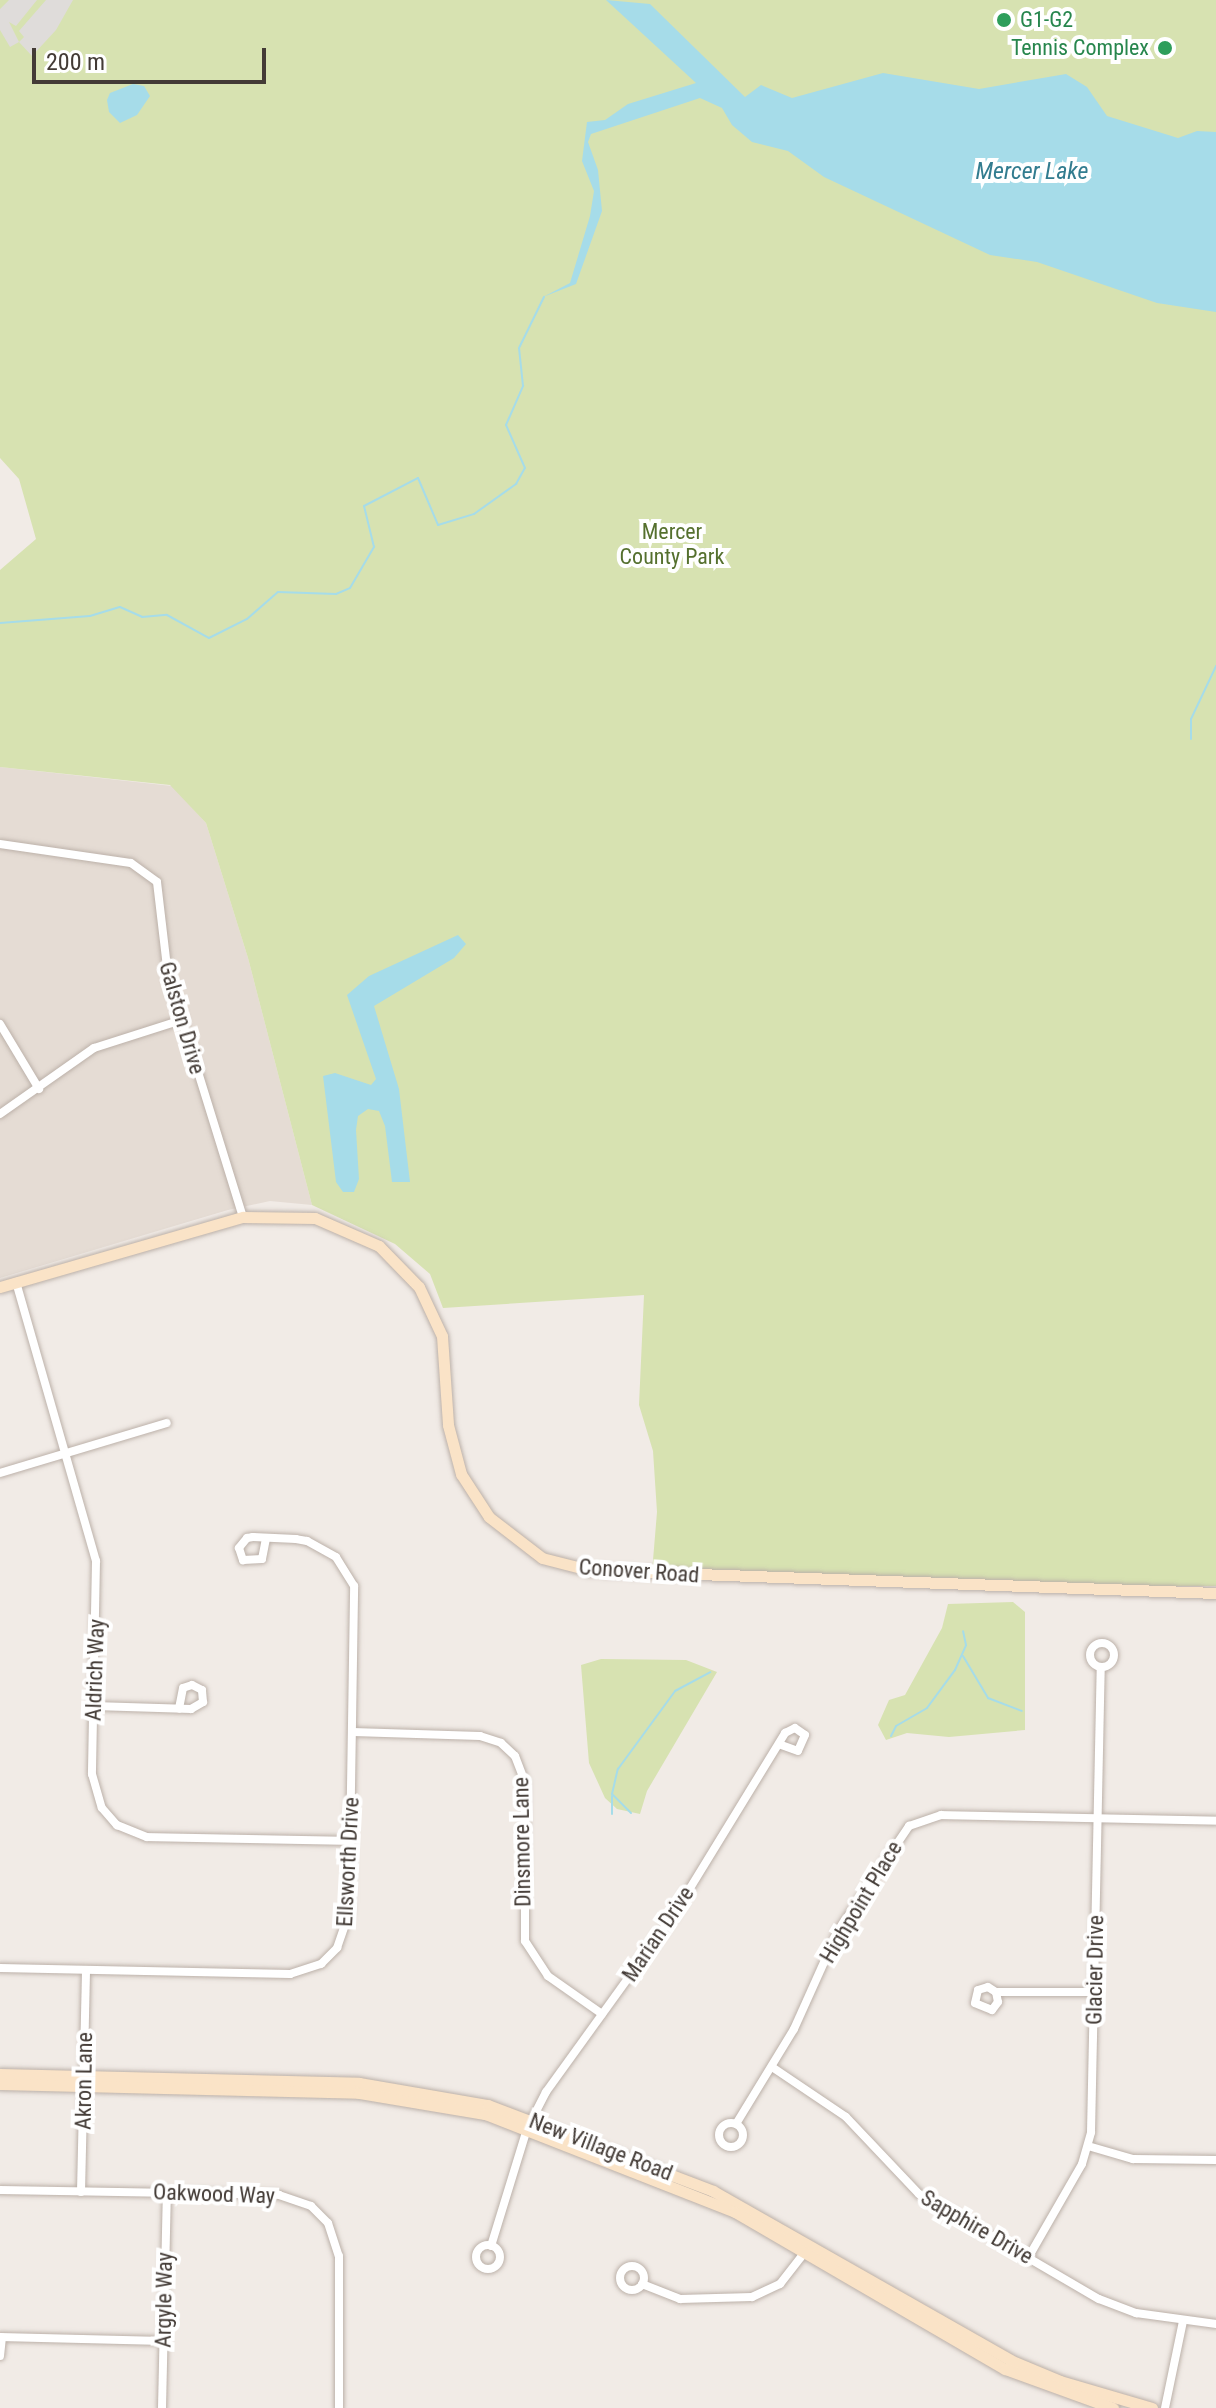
<!DOCTYPE html>
<style>
body{margin:0}
#map{position:relative;width:1216px;height:2408px;overflow:hidden;background:#f1ebe6;font-family:"Roboto Condensed",sans-serif}
div>[style]{position:absolute}
.residential>*{inset:0;background:#e5dcd4}
.green>*{inset:0;background:#d7e2b1}
.parking>*{inset:0;background:#dfdcda}
.water>*{inset:0;background:#a6dce9}
.stream>*{height:2px;margin:-1px;padding:0 1px;transform-origin:1px;border-radius:1px;background:#a6dce9}
.roads{filter:drop-shadow(0 0 2px #bcb1a9) drop-shadow(0 0 2px #bcb1a9)}
.street>*{height:8px;margin:-4px;padding:0 4px;transform-origin:4px;border-radius:4px;background:#fff}
.street>.ring{margin:-4px;padding:0;box-sizing:content-box;background:none;border:8px solid #fff;border-radius:50%}
.secondary>*{height:11px;margin:-5.5px;padding:0 5.5px;transform-origin:5.5px;border-radius:5.5px;background:#fae3c7}
.dots>*{width:22px;height:22px;translate:-50% -50%;box-sizing:border-box;border:4px solid #fff;border-radius:50%}
span{translate:-50% -50%;white-space:nowrap;text-align:center;line-height:1.15;-webkit-text-stroke:8px #fff;paint-order:stroke}
.leisure-label{font-size:22px;color:#27864d}
.left{translate:0 -50%;text-align:left}
.right{translate:-100% -50%;text-align:right}
.park-label{font-size:22px;color:#55702e}
.street-label{font-size:22px;color:#433b36}
.water-label{font-size:24px;color:#327c8f;font-style:italic}
.scale{position:absolute;left:32px;top:48px;width:234px;height:36px;box-sizing:border-box;border:4px solid #433b36;border-top:0;padding-left:10px;font-size:24px;line-height:28px;white-space:nowrap;color:#433b36;-webkit-text-stroke:6px #fff;paint-order:stroke}
</style>
<div id="map">
<div class="residential">
<div style="clip-path:polygon(0 767px,172px 786px,206px 823px,248px 958px,312px 1205px,270px 1201px,228px 1210px,0 1278px)"></div>
</div>
<div class="green">
<div style="clip-path:polygon(0 0,1216px 0,1216px 1586px,1024px 1587px,652px 1572px,657px 1512px,653px 1451px,639px 1405px,644px 1295px,443px 1308px,430px 1274px,395px 1244px,312px 1205px,248px 958px,206px 823px,170px 785px,0 767px,0 570px,36px 539px,19px 479px,0 458px)"></div>
<div style="clip-path:polygon(1013px 1602px,1025px 1612px,1025px 1730px,949px 1737px,907px 1733px,886px 1740px,878px 1725px,889px 1700px,905px 1695px,942px 1628px,948px 1604px)"></div>
<div style="clip-path:polygon(601px 1659px,686px 1660px,717px 1672px,647px 1791px,640px 1814px,617px 1809px,605px 1798px,589px 1763px,581px 1665px)"></div>
</div>
<div class="parking">
<div style="clip-path:polygon(9px 0,37px 0,16px 26px,9px 22px,19px 42px,10px 47px,0 30px,0 9px)"></div>
<div style="clip-path:polygon(46px 0,73px 0,56px 30px,32px 56px,19px 42px,24px 37px,19px 31px)"></div>
</div>
<div class="water">
<div style="clip-path:polygon(606px 0,650px 4px,745px 97px,761px 85px,792px 98px,883px 73px,979px 89px,1066px 74px,1087px 87px,1107px 116px,1178px 138px,1197px 131px,1216px 132px,1216px 312px,1157px 303px,1037px 262px,990px 255px,824px 177px,788px 151px,752px 142px,732px 125px,722px 108px,700px 98px,591px 134px,588px 142px,598px 170px,602px 211px,576px 284px,543px 297px,570px 283px,590px 216px,594px 191px,582px 161px,587px 122px,605px 120px,628px 104px,696px 83px)"></div>
<div style="clip-path:polygon(133px 84px,144px 86px,150px 96px,137px 115px,120px 123px,109px 112px,107px 100px,110px 93px)"></div>
<div style="clip-path:polygon(458px 935px,466px 944px,454px 958px,374px 1006px,399px 1089px,410px 1182px,392px 1182px,385px 1126px,379px 1111px,368px 1109px,358px 1116px,356px 1130px,359px 1179px,354px 1192px,343px 1192px,336px 1182px,323px 1076px,335px 1073px,371px 1085px,376px 1079px,347px 995px,369px 976px)"></div>
</div>
<div class="stream">
<div style="left:0;top:623px;width:90px;rotate:-4.4deg"></div>
<div style="left:90px;top:616px;width:31px;rotate:-17deg"></div>
<div style="left:120px;top:607px;width:24px;rotate:24deg"></div>
<div style="left:142px;top:617px;width:25px;rotate:-5deg"></div>
<div style="left:167px;top:615px;width:48px;rotate:28.7deg"></div>
<div style="left:209px;top:638px;width:42px;rotate:-26.6deg"></div>
<div style="left:247px;top:619px;width:41px;rotate:-41.1deg"></div>
<div style="left:278px;top:592px;width:58px;rotate:2deg"></div>
<div style="left:336px;top:594px;width:15px;rotate:-23deg"></div>
<div style="left:350px;top:588px;width:48px;rotate:-59.7deg"></div>
<div style="left:374px;top:547px;width:42px;rotate:-103.7deg"></div>
<div style="left:364px;top:506px;width:61px;rotate:-27.4deg"></div>
<div style="left:418px;top:478px;width:51px;rotate:66.9deg"></div>
<div style="left:438px;top:525px;width:38px;rotate:-17deg"></div>
<div style="left:474px;top:514px;width:52px;rotate:-35.5deg"></div>
<div style="left:516px;top:484px;width:18px;rotate:-61deg"></div>
<div style="left:525px;top:468px;width:47px;rotate:-113.8deg"></div>
<div style="left:506px;top:425px;width:43px;rotate:-66.4deg"></div>
<div style="left:523px;top:386px;width:38px;rotate:-96deg"></div>
<div style="left:519px;top:348px;width:57px;rotate:-63.9deg"></div>
<div style="left:1191px;top:739px;width:20px;rotate:-90deg"></div>
<div style="left:1191px;top:719px;width:59px;rotate:-64.7deg"></div>
<div style="left:963px;top:1656px;width:49px;rotate:59.2deg"></div>
<div style="left:988px;top:1698px;width:36px;rotate:21deg"></div>
<div style="left:891px;top:1736px;width:11px;rotate:-63deg"></div>
<div style="left:896px;top:1726px;width:36px;rotate:-30deg"></div>
<div style="left:927px;top:1708px;width:47px;rotate:-53.6deg"></div>
<div style="left:955px;top:1670px;width:27px;rotate:-66deg"></div>
<div style="left:966px;top:1645px;width:14px;rotate:-102deg"></div>
<div style="left:631px;top:1813px;width:27px;rotate:-135deg"></div>
<div style="left:612px;top:1794px;width:26px;rotate:-77deg"></div>
<div style="left:618px;top:1769px;width:97px;rotate:-53.8deg"></div>
<div style="left:675px;top:1691px;width:40px;rotate:-28deg"></div>
<div style="left:612px;top:1814px;width:18px;rotate:-90deg"></div>
</div>
<div class="roads">
<div class="street">
<div style="left:0;top:844px;width:132px;rotate:8.3deg"></div>
<div style="left:131px;top:863px;width:32px;rotate:36deg"></div>
<div style="left:157px;top:882px;width:94px;rotate:83.3deg"></div>
<div style="left:168px;top:975px;width:253px;rotate:72.8deg"></div>
<div style="left:0;top:1024px;width:76px;rotate:59deg"></div>
<div style="left:0;top:1114px;width:115px;rotate:-35.1deg"></div>
<div style="left:94px;top:1048px;width:92px;rotate:-17.7deg"></div>
<div style="left:16px;top:1282px;width:290px;rotate:74deg"></div>
<div style="left:96px;top:1561px;width:213px;rotate:91.1deg"></div>
<div style="left:92px;top:1774px;width:35px;rotate:74deg"></div>
<div style="left:102px;top:1808px;width:23px;rotate:49deg"></div>
<div style="left:117px;top:1825px;width:32px;rotate:22deg"></div>
<div style="left:147px;top:1837px;width:204px;rotate:1.1deg"></div>
<div style="left:0;top:1473px;width:174px;rotate:-16.7deg"></div>
<div class="ring" style="left:1090px;top:1643px;width:16px;height:16px"></div>
<div style="left:94px;top:1706px;width:97px;rotate:1.8deg"></div>
<div style="left:191px;top:1709px;width:14px;rotate:-30deg"></div>
<div style="left:203px;top:1702px;width:12px;rotate:-95deg"></div>
<div style="left:202px;top:1690px;width:11px;rotate:-153deg"></div>
<div style="left:192px;top:1685px;width:9px;rotate:162deg"></div>
<div style="left:183px;top:1688px;width:21px;rotate:101deg"></div>
<div style="left:353px;top:1732px;width:127px;rotate:1.8deg"></div>
<div style="left:480px;top:1736px;width:22px;rotate:18deg"></div>
<div style="left:501px;top:1743px;width:19px;rotate:43deg"></div>
<div style="left:515px;top:1756px;width:28px;rotate:69deg"></div>
<div style="left:525px;top:1782px;width:159px;rotate:90deg"></div>
<div style="left:525px;top:1941px;width:42px;rotate:56.7deg"></div>
<div style="left:548px;top:1976px;width:66px;rotate:35.1deg"></div>
<div style="left:0;top:1968px;width:290px;rotate:1.2deg"></div>
<div style="left:290px;top:1974px;width:33px;rotate:-18deg"></div>
<div style="left:321px;top:1964px;width:23px;rotate:-45deg"></div>
<div style="left:337px;top:1948px;width:36px;rotate:-71deg"></div>
<div style="left:349px;top:1914px;width:328px;rotate:-89.1deg"></div>
<div style="left:354px;top:1586px;width:34px;rotate:-122deg"></div>
<div style="left:336px;top:1557px;width:33px;rotate:-151deg"></div>
<div style="left:307px;top:1541px;width:11px;rotate:-170deg"></div>
<div style="left:296px;top:1539px;width:43px;rotate:-177.3deg"></div>
<div style="left:253px;top:1537px;width:6px;rotate:171deg"></div>
<div style="left:247px;top:1538px;width:13px;rotate:129deg"></div>
<div style="left:239px;top:1548px;width:13px;rotate:72deg"></div>
<div style="left:243px;top:1560px;width:19px;rotate:-3deg"></div>
<div style="left:262px;top:1559px;width:21px;rotate:-79deg"></div>
<div style="left:996px;top:1992px;width:10px;rotate:79deg"></div>
<div style="left:998px;top:2002px;width:10px;rotate:127deg"></div>
<div style="left:992px;top:2010px;width:18px;rotate:-158deg"></div>
<div style="left:975px;top:2003px;width:13px;rotate:-77deg"></div>
<div style="left:978px;top:1990px;width:10px;rotate:-17deg"></div>
<div style="left:988px;top:1987px;width:9px;rotate:32deg"></div>
<div style="left:996px;top:1992px;width:98px"></div>
<div style="left:772px;top:2067px;width:89px;rotate:34deg"></div>
<div style="left:846px;top:2117px;width:106px;rotate:46.5deg"></div>
<div style="left:919px;top:2194px;width:208px;rotate:30.3deg"></div>
<div style="left:1099px;top:2299px;width:40px;rotate:21deg"></div>
<div style="left:1136px;top:2313px;width:81px;rotate:7.8deg"></div>
<div class="ring" style="left:719px;top:2123px;width:16px;height:16px"></div>
<div style="left:736px;top:2124px;width:111px;rotate:-58.6deg"></div>
<div style="left:794px;top:2029px;width:107px;rotate:-65.8deg"></div>
<div style="left:838px;top:1931px;width:127px;rotate:-55.9deg"></div>
<div style="left:909px;top:1826px;width:34px;rotate:-19deg"></div>
<div style="left:941px;top:1815px;width:275px;rotate:1.2deg"></div>
<div style="left:1088px;top:2146px;width:47px;rotate:16.1deg"></div>
<div style="left:1133px;top:2159px;width:83px;rotate:0.7deg"></div>
<div style="left:0;top:2190px;width:279px;rotate:1deg"></div>
<div style="left:279px;top:2195px;width:34px;rotate:19deg"></div>
<div style="left:311px;top:2206px;width:24px;rotate:45deg"></div>
<div style="left:328px;top:2223px;width:35px;rotate:72deg"></div>
<div style="left:339px;top:2256px;width:152px;rotate:90deg"></div>
<div style="left:81px;top:2192px;width:222px;rotate:-88.7deg"></div>
<div class="ring" style="left:476px;top:2245px;width:16px;height:16px"></div>
<div style="left:491px;top:2246px;width:122px;rotate:-72.9deg"></div>
<div style="left:527px;top:2129px;width:42px;rotate:-62.8deg"></div>
<div style="left:546px;top:2092px;width:217px;rotate:-54.2deg"></div>
<div style="left:673px;top:1916px;width:215px;rotate:-58.5deg"></div>
<div style="left:785px;top:1733px;width:11px;rotate:-27deg"></div>
<div style="left:795px;top:1728px;width:12px;rotate:35deg"></div>
<div style="left:805px;top:1735px;width:17px;rotate:114deg"></div>
<div style="left:798px;top:1751px;width:20px;rotate:-160deg"></div>
<div style="left:1028px;top:2258px;width:108px;rotate:-60.1deg"></div>
<div style="left:1082px;top:2164px;width:33px;rotate:-74deg"></div>
<div style="left:1091px;top:2132px;width:465px;rotate:-88.8deg"></div>
<div class="ring" style="left:620px;top:2266px;width:16px;height:16px"></div>
<div style="left:642px;top:2284px;width:41px;rotate:21.5deg"></div>
<div style="left:680px;top:2299px;width:72px;rotate:-1.6deg"></div>
<div style="left:752px;top:2297px;width:31px;rotate:-25deg"></div>
<div style="left:780px;top:2284px;width:46px;rotate:-52.1deg"></div>
<div style="left:0;top:2337px;width:164px;rotate:1.4deg"></div>
<div style="left:0;top:2356px;width:19px;rotate:-84deg"></div>
<div style="left:162px;top:2408px;width:216px;rotate:-88.7deg"></div>
<div style="left:1165px;top:2408px;width:89px;rotate:-78.3deg"></div>
</div>
<div class="secondary">
<div style="left:0;top:1287px;width:253px;rotate:-16.1deg"></div>
<div style="left:243px;top:1217px;width:72px;rotate:0.8deg"></div>
<div style="left:315px;top:1218px;width:70px;rotate:23.6deg"></div>
<div style="left:379px;top:1246px;width:57px;rotate:45.7deg"></div>
<div style="left:419px;top:1287px;width:54px;rotate:64.9deg"></div>
<div style="left:442px;top:1336px;width:89px;rotate:86.1deg"></div>
<div style="left:448px;top:1425px;width:51px;rotate:75.1deg"></div>
<div style="left:461px;top:1474px;width:51px;rotate:56.9deg"></div>
<div style="left:489px;top:1517px;width:67px;rotate:37.7deg"></div>
<div style="left:542px;top:1558px;width:49px;rotate:14.3deg"></div>
<div style="left:589px;top:1570px;width:627px;rotate:2.1deg"></div>
<div style="left:0;top:2074px;width:359px;rotate:1.4deg"></div>
<div style="left:359px;top:2083px;width:131px;rotate:9.7deg"></div>
<div style="left:488px;top:2105px;width:241px;rotate:20.9deg"></div>
<div style="left:713px;top:2191px;width:342px;rotate:29.6deg"></div>
<div style="left:1010px;top:2360px;width:54px;rotate:22.8deg"></div>
<div style="left:1060px;top:2381px;width:96px;rotate:16.4deg"></div>
<div style="left:0;top:2084px;width:359px;rotate:1.4deg"></div>
<div style="left:359px;top:2093px;width:128px;rotate:9.5deg"></div>
<div style="left:485px;top:2114px;width:269px;rotate:21.4deg"></div>
<div style="left:735px;top:2212px;width:312px;rotate:30.2deg"></div>
<div style="left:1005px;top:2369px;width:115px;rotate:19.9deg"></div>
</div>
</div>
<div class="dots">
<div style="left:1004px;top:20px;background:#2e9e5b"></div>
<div style="left:1165px;top:48px;background:#2e9e5b"></div>
</div>
<div class="leisure-label">
<span class="left" style="left:1020px;top:20px">G1-G2</span>
<span class="right" style="left:1149px;top:48px">Tennis Complex</span>
</div>
<div class="park-label">
<span style="left:672px;top:544px">Mercer<br>County Park</span>
</div>
<div class="street-label">
<span style="left:182px;top:1018px;rotate:74deg">Galston Drive</span>
<span style="left:639px;top:1571px;rotate:4deg">Conover Road</span>
<span style="left:95px;top:1670px;rotate:-88deg">Aldrich Way</span>
<span style="left:522px;top:1842px;rotate:-91deg">Dinsmore Lane</span>
<span style="left:348px;top:1862px;rotate:-87deg">Ellsworth Drive</span>
<span style="left:861px;top:1902px;rotate:-59deg">Highpoint Place</span>
<span style="left:658px;top:1934px;rotate:-56deg">Marian Drive</span>
<span style="left:1095px;top:1970px;rotate:-89deg">Glacier Drive</span>
<span style="left:84px;top:2081px;rotate:-89deg">Akron Lane</span>
<span style="left:601px;top:2147px;rotate:21deg">New Village Road</span>
<span style="left:214px;top:2194px;rotate:2deg">Oakwood Way</span>
<span style="left:977px;top:2227px;rotate:30deg">Sapphire Drive</span>
<span style="left:164px;top:2300px;rotate:-89deg">Argyle Way</span>
</div>
<div class="water-label">
<span style="left:1032px;top:172px">Mercer Lake</span>
</div>
<div class="scale">200 m</div>
</div>
